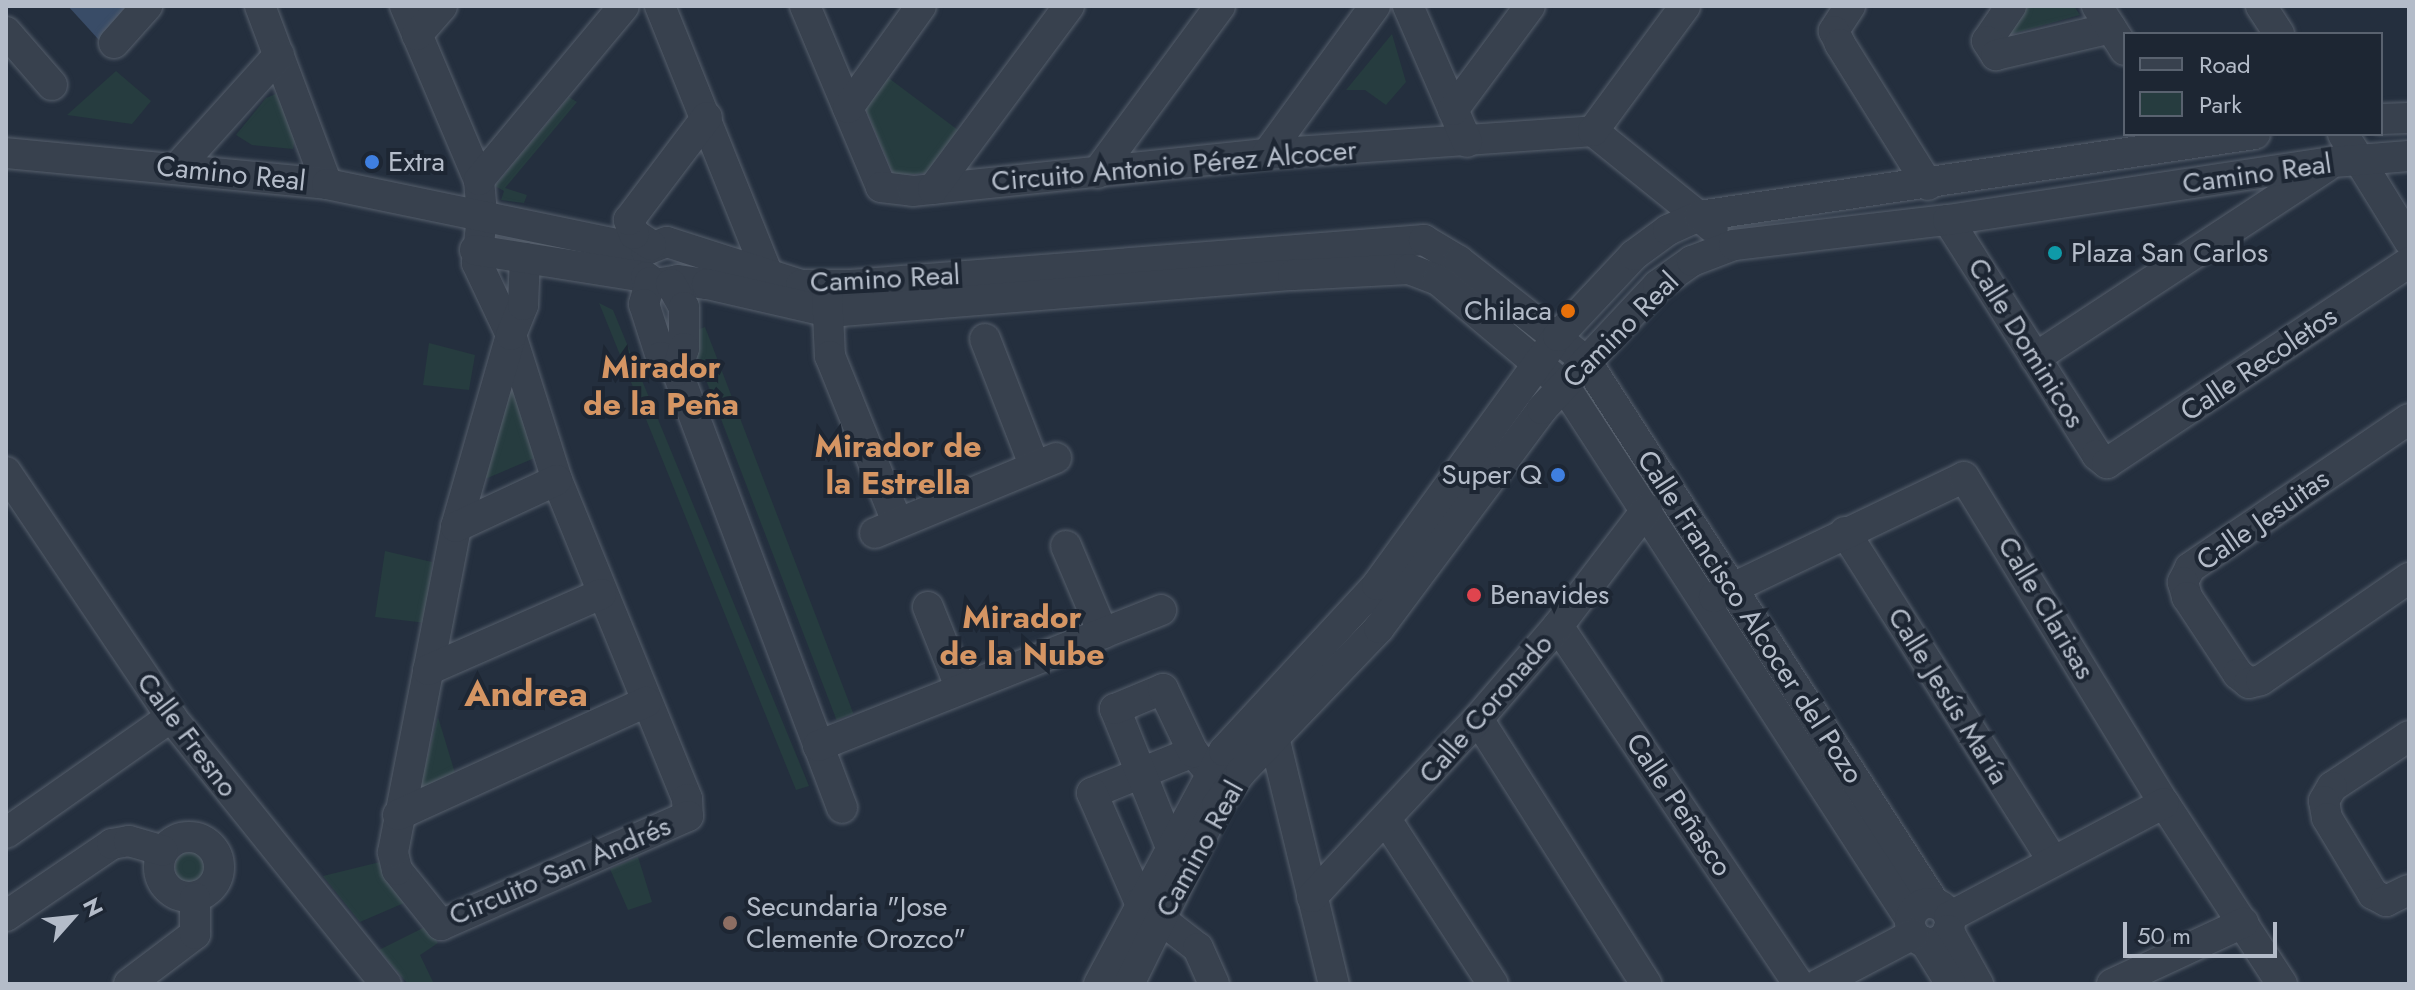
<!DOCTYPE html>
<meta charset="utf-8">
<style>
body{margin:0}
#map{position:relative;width:2415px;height:990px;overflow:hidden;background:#242f3e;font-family:Jost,sans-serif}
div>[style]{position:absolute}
.green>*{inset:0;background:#263c3f;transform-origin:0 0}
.round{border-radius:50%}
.water>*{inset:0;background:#394c67}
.roads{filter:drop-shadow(0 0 2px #565f6c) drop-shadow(0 0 2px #565f6c)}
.minor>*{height:30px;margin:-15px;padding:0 15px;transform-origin:15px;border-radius:15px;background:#38414e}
.minor>.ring{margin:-15px;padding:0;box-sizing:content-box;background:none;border:30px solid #38414e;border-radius:50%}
.dots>*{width:22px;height:22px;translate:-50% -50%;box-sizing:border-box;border:4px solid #1d2633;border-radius:50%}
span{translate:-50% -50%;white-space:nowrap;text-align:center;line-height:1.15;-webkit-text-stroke:8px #1d2633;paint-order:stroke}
.poi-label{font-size:28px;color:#b4bcc9}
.left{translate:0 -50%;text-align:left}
.right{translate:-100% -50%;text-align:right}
.street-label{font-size:28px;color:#b4bcc9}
.quarter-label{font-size:32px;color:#d59563;font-weight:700}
.district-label{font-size:36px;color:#d59563;font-weight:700}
.frame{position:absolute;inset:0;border:8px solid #b4bcc9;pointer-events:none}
.legend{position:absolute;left:2123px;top:32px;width:260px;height:104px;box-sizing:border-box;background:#1d2633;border:2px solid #59626f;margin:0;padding:10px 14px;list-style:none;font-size:24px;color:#b4bcc9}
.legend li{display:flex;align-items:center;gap:16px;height:40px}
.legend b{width:40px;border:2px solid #59626f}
.north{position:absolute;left:32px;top:878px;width:80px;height:80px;-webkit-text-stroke:6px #1d2633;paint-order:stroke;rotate:63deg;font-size:22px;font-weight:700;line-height:32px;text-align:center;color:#b4bcc9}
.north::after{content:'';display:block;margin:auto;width:28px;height:36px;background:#b4bcc9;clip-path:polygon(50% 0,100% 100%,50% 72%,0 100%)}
.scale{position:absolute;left:2123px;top:922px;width:154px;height:36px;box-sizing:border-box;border:4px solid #b4bcc9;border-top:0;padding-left:10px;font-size:24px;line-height:28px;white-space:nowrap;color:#b4bcc9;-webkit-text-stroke:6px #1d2633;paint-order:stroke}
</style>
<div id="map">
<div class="green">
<div style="clip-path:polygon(2028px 6px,2074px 6px,2080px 15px,2004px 36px)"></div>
<div style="clip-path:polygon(1392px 34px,1406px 82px,1386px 105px,1365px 90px,1346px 90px)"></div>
<div style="clip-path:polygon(116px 71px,151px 101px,132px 124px,67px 115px)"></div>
<div style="clip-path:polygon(886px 76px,962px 133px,937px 172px,894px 176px,864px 105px)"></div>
<div style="clip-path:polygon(276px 94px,296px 134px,293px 149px,252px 145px,236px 135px,266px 98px)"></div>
<div style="clip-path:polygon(569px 97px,577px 102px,505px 188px,527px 195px,524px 203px,501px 200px,504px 191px,495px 186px)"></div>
<div style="clip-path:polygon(599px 303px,613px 310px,809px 786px,796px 790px)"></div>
<div style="left:705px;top:327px;width:414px;height:18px;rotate:69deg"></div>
<div style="clip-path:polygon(429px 343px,475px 355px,469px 390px,423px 385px)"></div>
<div style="clip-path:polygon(504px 367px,537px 457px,471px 485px)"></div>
<div style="clip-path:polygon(385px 551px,432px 562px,426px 623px,375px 617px)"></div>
<div style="clip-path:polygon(438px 717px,455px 773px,418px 794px)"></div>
<div class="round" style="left:175px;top:851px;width:34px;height:34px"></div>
<div style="clip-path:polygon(638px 857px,652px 902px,628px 910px,610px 869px)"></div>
<div style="clip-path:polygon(380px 862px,411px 900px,360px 922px,323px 876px)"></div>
<div style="clip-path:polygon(427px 926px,438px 943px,420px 955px,434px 984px,408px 984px,379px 950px)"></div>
</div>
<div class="water">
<div style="clip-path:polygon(68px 6px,126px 6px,99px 40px)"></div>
</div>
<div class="roads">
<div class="minor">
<div style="left:260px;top:6px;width:190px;rotate:69.4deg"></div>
<div style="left:405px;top:6px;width:189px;rotate:67deg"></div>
<div style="left:479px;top:180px;width:36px;rotate:85deg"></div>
<div style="left:482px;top:216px;width:47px;rotate:96.1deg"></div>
<div style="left:477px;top:263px;width:80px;rotate:64.7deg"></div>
<div style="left:511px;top:335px;width:152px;rotate:72.4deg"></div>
<div style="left:557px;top:480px;width:344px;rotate:67.8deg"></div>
<div style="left:687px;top:799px;width:17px;rotate:87deg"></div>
<div style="left:688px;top:816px;width:270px;rotate:156.2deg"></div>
<div style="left:441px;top:925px;width:70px;rotate:-128.7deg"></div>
<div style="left:397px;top:870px;width:18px;rotate:-103deg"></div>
<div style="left:393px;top:852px;width:331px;rotate:-79deg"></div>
<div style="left:456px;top:527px;width:200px;rotate:-74deg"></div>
<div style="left:511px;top:335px;width:32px;rotate:-68deg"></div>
<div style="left:523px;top:305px;width:47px;rotate:-87.6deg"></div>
<div style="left:660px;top:6px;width:287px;rotate:68.1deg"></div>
<div style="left:805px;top:6px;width:196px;rotate:67.2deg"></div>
<div style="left:881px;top:187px;width:32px;rotate:7deg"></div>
<div style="left:913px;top:191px;width:356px;rotate:-6deg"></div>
<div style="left:1267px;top:154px;width:327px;rotate:-4deg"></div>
<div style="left:1593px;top:131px;width:154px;rotate:38.9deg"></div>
<div style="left:1408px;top:6px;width:148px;rotate:66.5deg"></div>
<div style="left:1850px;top:6px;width:30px;rotate:123deg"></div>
<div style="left:1834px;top:31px;width:14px;rotate:65deg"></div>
<div style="left:1840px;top:44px;width:166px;rotate:58deg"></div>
<div style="left:2011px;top:6px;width:42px;rotate:124.4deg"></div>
<div style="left:1987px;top:41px;width:17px;rotate:57deg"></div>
<div style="left:1996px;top:55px;width:118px;rotate:-13.2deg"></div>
<div style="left:2097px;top:6px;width:52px;rotate:57.5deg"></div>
<div style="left:2261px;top:6px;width:33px;rotate:57deg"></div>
<div style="left:6px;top:32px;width:70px;rotate:49deg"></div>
<div style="left:417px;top:35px;width:38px;rotate:-49deg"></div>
<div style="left:114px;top:43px;width:50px;rotate:-48.3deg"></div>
<div style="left:848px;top:108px;width:125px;rotate:-54.4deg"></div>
<div style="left:1453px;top:110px;width:129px;rotate:-53.5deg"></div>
<div style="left:2381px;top:119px;width:28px;rotate:-2deg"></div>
<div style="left:1593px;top:131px;width:155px;rotate:-53.6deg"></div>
<div style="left:2343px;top:134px;width:126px;rotate:58.3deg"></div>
<div style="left:6px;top:153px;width:322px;rotate:5.5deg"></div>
<div style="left:327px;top:184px;width:326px;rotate:11.7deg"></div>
<div style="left:646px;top:250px;width:22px;rotate:-21deg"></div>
<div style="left:667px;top:242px;width:141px;rotate:17.8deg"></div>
<div style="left:801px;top:285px;width:50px"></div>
<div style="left:851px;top:285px;width:575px;rotate:-4.49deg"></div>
<div style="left:1424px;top:240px;width:41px;rotate:31deg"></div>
<div style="left:1459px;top:261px;width:162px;rotate:38.2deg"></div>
<div style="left:1586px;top:361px;width:645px;rotate:57.27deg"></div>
<div style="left:1267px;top:154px;width:183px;rotate:-53.9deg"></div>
<div style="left:178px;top:167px;width:151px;rotate:-48deg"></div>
<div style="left:1097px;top:173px;width:207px;rotate:-53.6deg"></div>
<div style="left:479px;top:180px;width:226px;rotate:-50.2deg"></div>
<div style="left:933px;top:189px;width:228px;rotate:-53.4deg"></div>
<div style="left:1948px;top:220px;width:278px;rotate:57.6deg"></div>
<div style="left:2097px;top:455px;width:13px;rotate:39deg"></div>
<div style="left:2107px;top:463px;width:363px;rotate:-33.6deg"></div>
<div style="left:651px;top:245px;width:20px;rotate:-147deg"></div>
<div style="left:634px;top:234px;width:15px;rotate:-110deg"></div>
<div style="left:629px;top:220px;width:129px;rotate:-52.9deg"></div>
<div style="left:475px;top:250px;width:173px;rotate:9deg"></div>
<div style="left:646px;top:277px;width:12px;rotate:35deg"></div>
<div style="left:656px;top:284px;width:22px;rotate:-10deg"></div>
<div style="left:678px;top:280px;width:29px;rotate:8deg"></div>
<div style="left:707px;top:284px;width:125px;rotate:12.9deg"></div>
<div style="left:829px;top:312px;width:465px;rotate:-4.6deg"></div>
<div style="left:1293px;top:275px;width:116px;rotate:-3deg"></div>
<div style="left:1409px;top:269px;width:31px;rotate:21deg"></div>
<div style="left:1438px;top:280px;width:166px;rotate:40.1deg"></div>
<div style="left:1565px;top:387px;width:634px;rotate:57.04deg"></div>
<div style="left:650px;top:282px;width:23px;rotate:105deg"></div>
<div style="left:644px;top:304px;width:56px;rotate:72.2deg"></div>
<div style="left:661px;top:357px;width:21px;rotate:41deg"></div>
<div style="left:677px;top:371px;width:467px;rotate:69.3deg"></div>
<div style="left:671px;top:284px;width:26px;rotate:61deg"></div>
<div style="left:684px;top:307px;width:41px;rotate:90deg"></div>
<div style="left:684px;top:348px;width:24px;rotate:107deg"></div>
<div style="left:827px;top:293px;width:63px;rotate:87.3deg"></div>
<div style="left:830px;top:356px;width:179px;rotate:68deg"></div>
<div style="left:985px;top:339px;width:137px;rotate:68.7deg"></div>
<div style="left:2035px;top:358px;width:349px;rotate:-33.3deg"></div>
<div style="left:2409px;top:419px;width:265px;rotate:145.8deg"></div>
<div style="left:2190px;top:568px;width:16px;rotate:117deg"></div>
<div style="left:2183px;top:582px;width:16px;rotate:75deg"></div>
<div style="left:2187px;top:597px;width:92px;rotate:56.5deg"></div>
<div style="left:2238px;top:674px;width:14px;rotate:39deg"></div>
<div style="left:2249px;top:683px;width:12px;rotate:-14deg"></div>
<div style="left:2261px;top:680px;width:180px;rotate:-34.6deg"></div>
<div style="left:6px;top:472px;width:295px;rotate:56deg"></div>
<div style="left:171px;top:717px;width:343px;rotate:51.2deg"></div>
<div style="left:456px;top:527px;width:111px;rotate:-25deg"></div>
<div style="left:1845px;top:532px;width:388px;rotate:57.7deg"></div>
<div style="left:875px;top:533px;width:196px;rotate:-22.5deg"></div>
<div style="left:1066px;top:546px;width:95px;rotate:67deg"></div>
<div style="left:1714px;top:597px;width:277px;rotate:-25.6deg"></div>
<div style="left:1964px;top:477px;width:382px;rotate:58.5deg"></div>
<div style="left:2164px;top:803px;width:216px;rotate:56.9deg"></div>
<div style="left:928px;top:607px;width:88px;rotate:68.1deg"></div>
<div style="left:1558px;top:626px;width:432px;rotate:56.1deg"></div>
<div style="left:428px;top:670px;width:189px;rotate:-23.7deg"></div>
<div style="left:1478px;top:719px;width:314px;rotate:57.6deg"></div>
<div style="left:2409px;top:736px;width:92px;rotate:146.5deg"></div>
<div style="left:2332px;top:787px;width:16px;rotate:120deg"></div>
<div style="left:2324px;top:801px;width:17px;rotate:80deg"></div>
<div style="left:2327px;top:818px;width:89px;rotate:58.8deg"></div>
<div style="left:2373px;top:894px;width:15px;rotate:28deg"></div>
<div style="left:2386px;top:901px;width:25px;rotate:-26deg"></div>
<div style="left:1275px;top:741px;width:250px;rotate:76.4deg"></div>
<div style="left:818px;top:746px;width:369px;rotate:-21.6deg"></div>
<div style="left:1210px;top:772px;width:26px;rotate:-130deg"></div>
<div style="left:1193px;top:752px;width:109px;rotate:157.9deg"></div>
<div style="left:1092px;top:793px;width:120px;rotate:66.4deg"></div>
<div style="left:1140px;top:903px;width:73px;rotate:37.8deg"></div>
<div style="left:1198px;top:948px;width:39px;rotate:66deg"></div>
<div style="left:398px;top:815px;width:273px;rotate:-24.5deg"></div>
<div style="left:1387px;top:821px;width:194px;rotate:57deg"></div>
<div style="left:6px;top:833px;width:202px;rotate:-35.1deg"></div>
<div class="ring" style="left:159px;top:837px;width:30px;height:30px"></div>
<div style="left:1170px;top:845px;width:147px;rotate:-112deg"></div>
<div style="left:1115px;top:709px;width:52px;rotate:-22.6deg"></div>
<div style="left:1163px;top:689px;width:70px;rotate:64.5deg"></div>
<div style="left:1312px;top:897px;width:243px;rotate:-47deg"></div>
<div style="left:1478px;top:719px;width:123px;rotate:-49.3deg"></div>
<div style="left:1558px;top:626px;width:147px;rotate:-52.7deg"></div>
<div class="ring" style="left:1910px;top:903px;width:10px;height:10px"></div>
<div style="left:6px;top:916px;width:128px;rotate:-34.2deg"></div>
<div style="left:112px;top:844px;width:17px;rotate:-10deg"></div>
<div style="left:129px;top:841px;width:35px;rotate:16deg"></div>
<div style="left:1949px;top:917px;width:243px;rotate:-27.9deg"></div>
<div style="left:1948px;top:930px;width:62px;rotate:60.9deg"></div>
<div style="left:1925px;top:942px;width:49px;rotate:58.2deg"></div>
<div style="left:129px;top:984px;width:83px;rotate:-37.1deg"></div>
<div style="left:195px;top:934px;width:36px;rotate:-90deg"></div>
<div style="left:1099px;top:984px;width:264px;rotate:-61.8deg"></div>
<div style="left:1224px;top:751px;width:226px;rotate:-47.3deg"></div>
<div style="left:1377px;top:585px;width:308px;rotate:-54deg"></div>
<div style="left:1558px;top:336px;width:111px;rotate:-46.8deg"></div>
<div style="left:1634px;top:255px;width:42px;rotate:-36.3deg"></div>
<div style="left:1668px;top:230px;width:34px;rotate:-24deg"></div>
<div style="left:1699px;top:216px;width:562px;rotate:-8.39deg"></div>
<div style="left:1129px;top:984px;width:199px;rotate:-63.8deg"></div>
<div style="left:1217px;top:805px;width:41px;rotate:-54deg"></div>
<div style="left:1241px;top:772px;width:199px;rotate:-46.2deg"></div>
<div style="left:1379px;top:628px;width:273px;rotate:-53.3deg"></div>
<div style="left:1542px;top:409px;width:170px;rotate:-46.9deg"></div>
<div style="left:1658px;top:285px;width:42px;rotate:-35.2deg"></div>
<div style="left:1692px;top:261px;width:45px;rotate:-20.9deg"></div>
<div style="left:1734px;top:245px;width:215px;rotate:-6.7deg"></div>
<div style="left:1948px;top:220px;width:389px;rotate:-8.6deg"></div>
<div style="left:2333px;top:162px;width:76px;rotate:-4.5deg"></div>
<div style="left:1819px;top:984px;width:107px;rotate:-27.8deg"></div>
<div style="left:2112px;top:984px;width:145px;rotate:-25deg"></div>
</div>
</div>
<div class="dots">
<div style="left:372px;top:162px;background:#3f7fe0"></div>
<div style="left:2055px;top:253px;background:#0f9aa8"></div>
<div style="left:1568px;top:311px;background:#e8710a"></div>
<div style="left:1558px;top:475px;background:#3f7fe0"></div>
<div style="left:1474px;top:595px;background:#e0444e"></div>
<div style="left:730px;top:923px;background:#8d6e63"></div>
</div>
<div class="poi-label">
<span class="left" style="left:388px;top:162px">Extra</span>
<span class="left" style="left:2071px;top:253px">Plaza San Carlos</span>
<span class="right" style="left:1552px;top:311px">Chilaca</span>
<span class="right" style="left:1542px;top:475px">Super Q</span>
<span class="left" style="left:1490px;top:595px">Benavides</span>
<span class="left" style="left:746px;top:923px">Secundaria "Jose<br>Clemente Orozco"</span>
</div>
<div class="street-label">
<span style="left:1174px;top:166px;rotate:-5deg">Circuito Antonio Pérez Alcocer</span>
<span style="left:231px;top:174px;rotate:6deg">Camino Real</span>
<span style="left:2257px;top:174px;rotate:-8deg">Camino Real</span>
<span style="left:885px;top:279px;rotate:-3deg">Camino Real</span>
<span style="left:1621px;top:330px;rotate:-45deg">Camino Real</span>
<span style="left:2026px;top:343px;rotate:58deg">Calle Dominicos</span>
<span style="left:2259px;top:364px;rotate:-34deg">Calle Recoletos</span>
<span style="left:2263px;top:520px;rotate:-35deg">Calle Jesuitas</span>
<span style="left:2046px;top:608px;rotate:59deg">Calle Clarisas</span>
<span style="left:1750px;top:617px;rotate:57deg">Calle Francisco Alcocer del Pozo</span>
<span style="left:1948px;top:696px;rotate:58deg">Calle Jesús María</span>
<span style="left:1486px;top:709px;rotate:-49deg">Calle Coronado</span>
<span style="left:187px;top:735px;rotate:53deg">Calle Fresno</span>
<span style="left:1679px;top:805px;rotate:56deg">Calle Peñasco</span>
<span style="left:1200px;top:849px;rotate:-61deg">Camino Real</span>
<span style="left:560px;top:871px;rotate:-23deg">Circuito San Andrés</span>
</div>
<div class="quarter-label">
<span style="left:661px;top:386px">Mirador<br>de la Peña</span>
<span style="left:898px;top:465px">Mirador de<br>la Estrella</span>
<span style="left:1022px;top:636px">Mirador<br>de la Nube</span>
</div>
<div class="district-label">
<span style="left:526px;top:694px">Andrea</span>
</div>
<div class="frame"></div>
<ul class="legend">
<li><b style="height:10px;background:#38414e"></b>Road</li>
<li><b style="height:22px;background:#263c3f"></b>Park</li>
</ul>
<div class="north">N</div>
<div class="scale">50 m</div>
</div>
